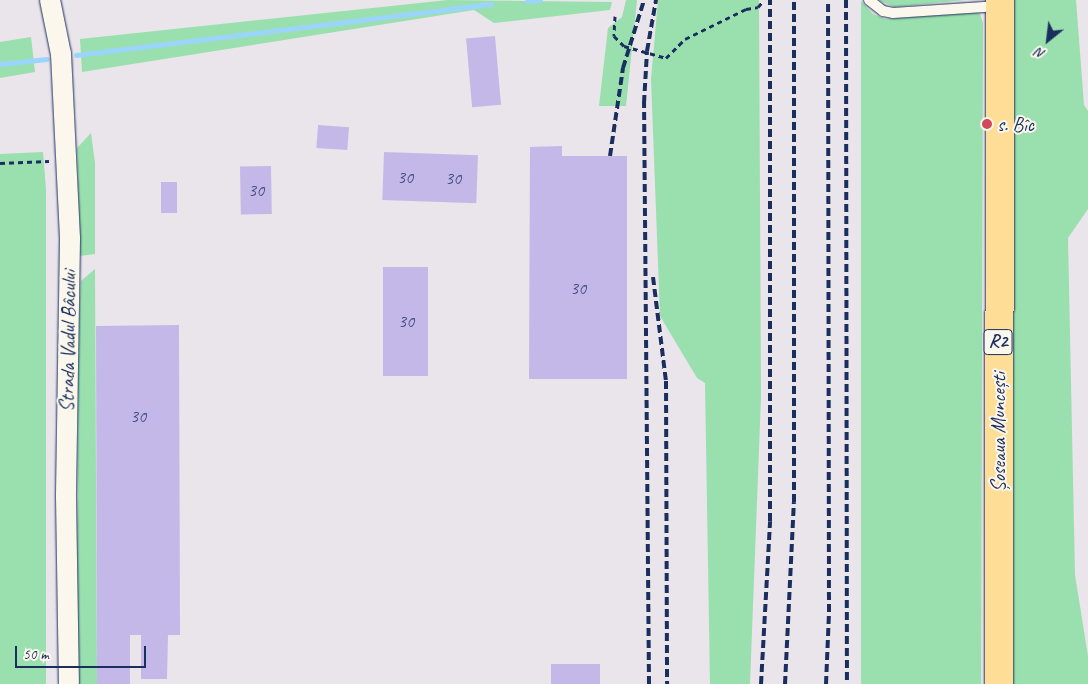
<!DOCTYPE html>
<meta charset="utf-8">
<style>
body{margin:0}
#map{position:relative;width:1088px;height:684px;overflow:hidden;background:#eae4eb;font-family:Caveat,sans-serif}
div>[style]{position:absolute}
.green>*{inset:0;background:#99e0ae}
.stream>*{height:5px;margin:-2.5px;padding:0 2.5px;transform-origin:2.5px;border-radius:2.5px;background:#9cd5fc}
.building>*{inset:0;background:#c4b8e9;transform-origin:0 0}
.path>*{height:3px;margin-top:-1.5px;transform-origin:0;background:repeating-linear-gradient(90deg,#1b2f5e 0 5px,transparent 0 9px)}
.roads{filter:drop-shadow(0 0 1px #1b2f5e) drop-shadow(0 0 1px #1b2f5e)}
.service>*{height:10px;margin:-5px;padding:0 5px;transform-origin:5px;border-radius:5px;background:#fbf7ec}
.minor>*{height:20px;margin:-10px;padding:0 10px;transform-origin:10px;border-radius:10px;background:#fbf7ec}
.primary>*{height:28px;margin:-14px;padding:0 14px;transform-origin:14px;border-radius:14px;background:#fedd96}
.rail>*{height:4px;margin-top:-2px;transform-origin:0;background:repeating-linear-gradient(90deg,#1b2f5e 0 8px,transparent 0 12px)}
.dots>*{width:14px;height:14px;translate:-50% -50%;box-sizing:border-box;border:2px solid #fbf7ec;border-radius:50%}
span{translate:-50% -50%;white-space:nowrap;text-align:center;line-height:1.15;-webkit-text-stroke:4px #fbf7ec;paint-order:stroke}
.number-label{font-size:18px;color:#455181}
.number-label span{-webkit-text-stroke-width:0}
.shield-label span{padding:1px 4px;background:#fbf7ec;border:1px solid;border-radius:4px;-webkit-text-stroke-width:0}
.shield-label{font-size:19px;color:#1b2f5e;font-weight:700}
.poi-label{font-size:20px;color:#1b2f5e}
.left{translate:0 -50%;text-align:left}
.street-label{font-size:20px;color:#1b2f5e}
.north{position:absolute;left:1023px;top:15px;width:50px;height:50px;-webkit-text-stroke:4px #fbf7ec;paint-order:stroke;rotate:209deg;font-size:14px;font-weight:700;line-height:20px;text-align:center;color:#1b2f5e}
.north::after{content:'';display:block;margin:auto;width:18px;height:22px;background:#1b2f5e;clip-path:polygon(50% 0,100% 100%,50% 72%,0 100%)}
.scale{position:absolute;left:15px;top:646px;width:131px;height:22px;box-sizing:border-box;border:2px solid #1b2f5e;border-top:0;padding-left:6px;font-size:15px;line-height:18px;white-space:nowrap;color:#1b2f5e;-webkit-text-stroke:4px #fbf7ec;paint-order:stroke}
</style>
<div id="map">
<div class="green">
<div style="clip-path:polygon(448px 0,612px 2px,610px 10px,494px 23px,474px 10px,82px 72px,80px 39px)"></div>
<div style="clip-path:polygon(626px 0,637px 0,626px 106px,599px 106px,608px 28px,622px 17px)"></div>
<div style="clip-path:polygon(658px 0,759px 0,761px 397px,750px 684px,710px 684px,705px 383px,697px 378px,660px 316px,651px 79px)"></div>
<div style="clip-path:polygon(878px 0,965px 0,895px 7px)"></div>
<div style="clip-path:polygon(1014px 0,1076px 0,1084px 105px,1088px 111px,1088px 209px,1068px 238px,1075px 575px,1088px 656px,1088px 684px,1009px 684px)"></div>
<div style="clip-path:polygon(861px 1px,873px 14px,885px 19px,973px 12px,980px 14px,983px 23px,981px 684px,861px 684px)"></div>
<div style="clip-path:polygon(31px 37px,35px 72px,0 78px,0 42px)"></div>
<div style="clip-path:polygon(91px 133px,95px 163px,95px 254px,80px 256px,77px 148px)"></div>
<div style="clip-path:polygon(43px 152px,46px 189px,46px 684px,0 684px,0 154px)"></div>
<div style="clip-path:polygon(95px 269px,97px 684px,77px 684px,78px 336px,81px 281px)"></div>
</div>
<div class="stream">
<div style="left:527px;top:1px;width:13px;rotate:-4deg"></div>
<div style="left:76px;top:55px;width:418px;rotate:-7deg"></div>
<div style="left:0;top:64px;width:47px;rotate:-6.1deg"></div>
</div>
<div class="building">
<div style="left:495px;top:36px;width:69px;height:29px;rotate:85deg"></div>
<div style="left:318px;top:125px;width:31px;height:23px;rotate:4deg"></div>
<div style="clip-path:polygon(562px 146px,562px 156px,627px 156px,627px 379px,529px 379px,530px 147px)"></div>
<div style="left:384px;top:152px;width:94px;height:48px;rotate:2deg"></div>
<div style="left:271px;top:166px;width:48px;height:31px;rotate:89deg"></div>
<div style="left:161px;top:182px;width:16px;height:31px"></div>
<div style="left:383px;top:267px;width:45px;height:109px"></div>
<div style="clip-path:polygon(179px 325px,180px 635px,168px 635px,167px 679px,141px 679px,141px 635px,130px 635px,130px 684px,97px 684px,96px 326px)"></div>
<div style="left:551px;top:664px;width:49px;height:20px"></div>
</div>
<div class="path">
<div style="left:615px;top:16px;width:20px;rotate:93deg"></div>
<div style="left:614px;top:36px;width:14px;rotate:45deg"></div>
<div style="left:624px;top:46px;width:44px;rotate:15.9deg"></div>
<div style="left:666px;top:58px;width:27px;rotate:-45deg"></div>
<div style="left:685px;top:39px;width:68px;rotate:-26.2deg"></div>
<div style="left:746px;top:9px;width:12px;rotate:-9deg"></div>
<div style="left:758px;top:7px;width:9px;rotate:-49deg"></div>
<div style="left:0;top:163px;width:49px;rotate:-2.3deg"></div>
</div>
<div class="roads">
<div class="service">
<div style="left:869px;top:0;width:18px;rotate:38deg"></div>
<div style="left:883px;top:11px;width:10px;rotate:11deg"></div>
<div style="left:893px;top:13px;width:106px;rotate:-3.8deg"></div>
</div>
<div class="minor">
<div style="left:50px;top:0;width:55px;rotate:78.5deg"></div>
<div style="left:61px;top:54px;width:185px;rotate:87.2deg"></div>
<div style="left:70px;top:239px;width:258px;rotate:90.9deg"></div>
<div style="left:66px;top:497px;width:187px;rotate:89.1deg"></div>
</div>
<div class="primary">
<div style="left:999px;top:684px;width:684px;rotate:-89.92deg"></div>
</div>
</div>
<div class="rail">
<div style="left:846px;top:0;width:684px;rotate:89.92deg"></div>
<div style="left:610px;top:156px;width:89px;rotate:-81.6deg"></div>
<div style="left:623px;top:68px;width:71px;rotate:-72.8deg"></div>
<div style="left:653px;top:277px;width:105px;rotate:82.9deg"></div>
<div style="left:666px;top:381px;width:303px;rotate:89.8deg"></div>
<div style="left:649px;top:684px;width:581px;rotate:-90.49deg"></div>
<div style="left:644px;top:103px;width:52px;rotate:-86.7deg"></div>
<div style="left:647px;top:51px;width:52px;rotate:-80deg"></div>
<div style="left:761px;top:684px;width:163px;rotate:-86.8deg"></div>
<div style="left:770px;top:521px;width:521px;rotate:-90deg"></div>
<div style="left:785px;top:684px;width:182px;rotate:-87.2deg"></div>
<div style="left:794px;top:502px;width:502px;rotate:-90deg"></div>
<div style="left:826px;top:684px;width:72px;rotate:-87.6deg"></div>
<div style="left:829px;top:612px;width:612px;rotate:-90.09deg"></div>
</div>
<div class="dots">
<div style="left:987px;top:124px;background:#d1495b"></div>
</div>
<div class="number-label">
<span style="left:405px;top:177px">30</span>
<span style="left:453px;top:178px">30</span>
<span style="left:256px;top:190px">30</span>
<span style="left:578px;top:288px">30</span>
<span style="left:406px;top:321px">30</span>
<span style="left:138px;top:416px">30</span>
</div>
<div class="shield-label">
<span style="left:998px;top:342px">R2</span>
</div>
<div class="poi-label">
<span class="left" style="left:997px;top:124px">s. Bîc</span>
</div>
<div class="street-label">
<span style="left:68px;top:341px;rotate:-89deg">Strada Vadul Bâcului</span>
<span style="left:998px;top:432px;rotate:-90deg">Șoseaua Muncești</span>
</div>
<div class="north">N</div>
<div class="scale">50 m</div>
</div>
